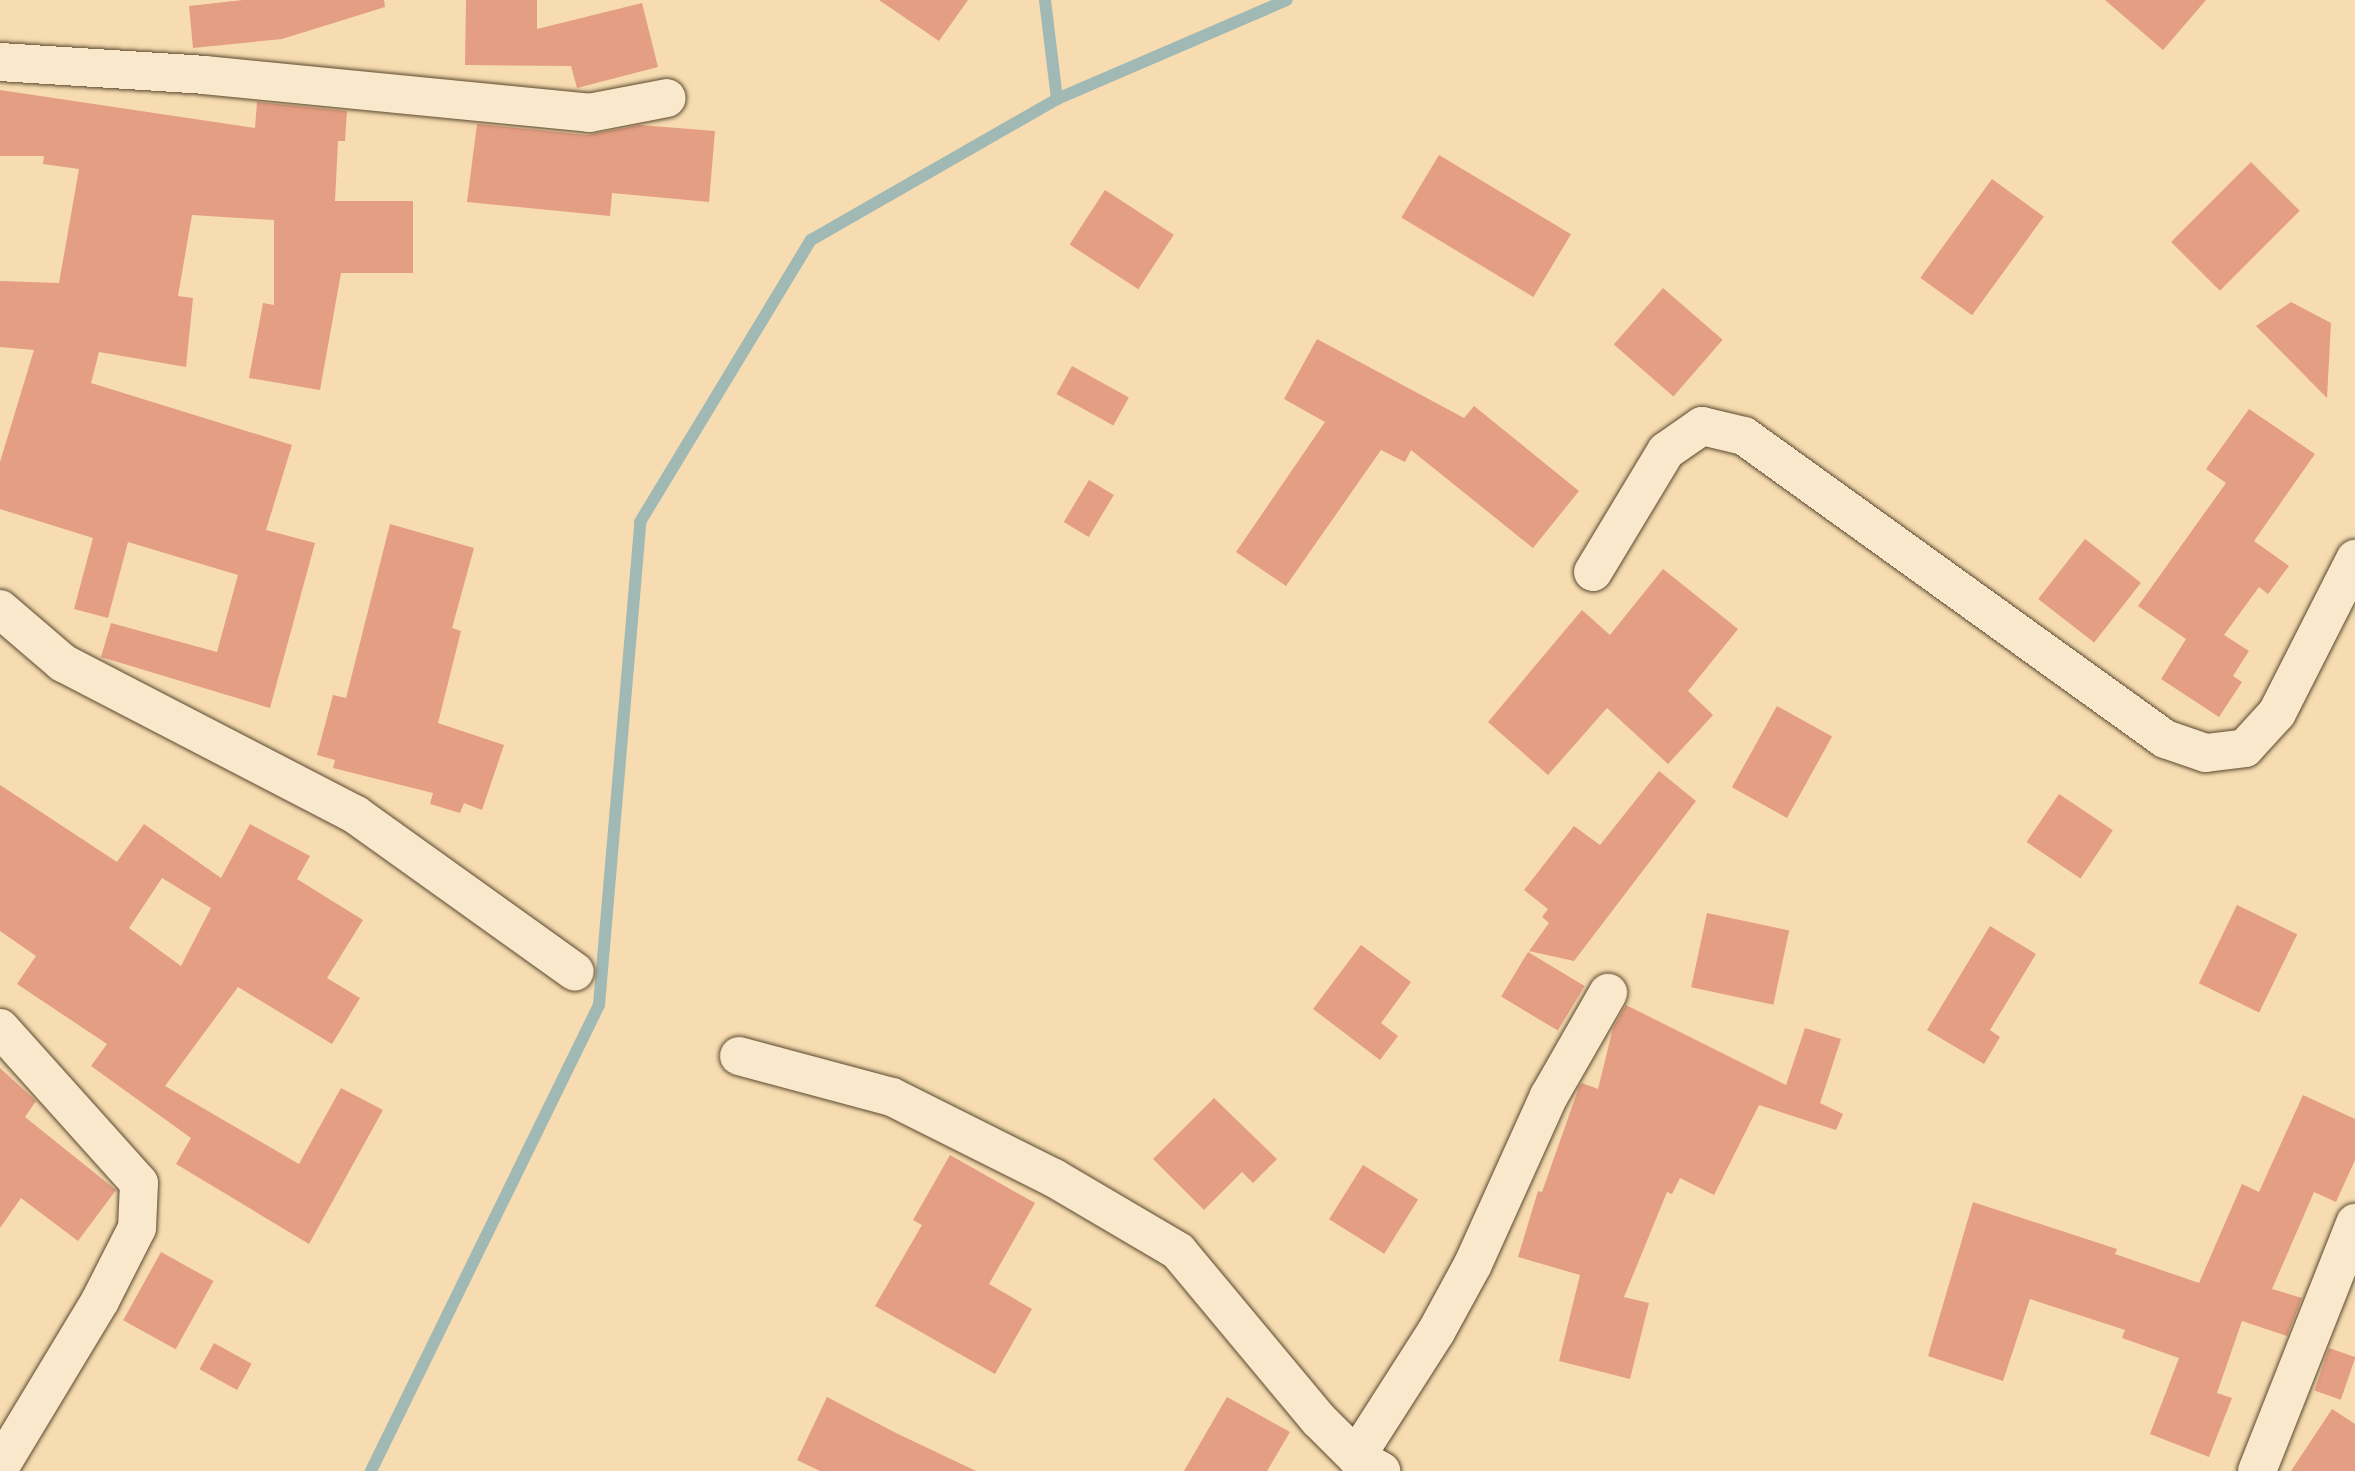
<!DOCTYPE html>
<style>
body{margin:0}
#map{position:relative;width:2355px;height:1471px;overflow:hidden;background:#f7dcb1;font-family:"Libre Caslon Text",serif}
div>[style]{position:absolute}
.stream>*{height:12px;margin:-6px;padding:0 6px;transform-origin:6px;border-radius:6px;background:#a0b9b5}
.building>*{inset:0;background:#e49e83;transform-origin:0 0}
.roads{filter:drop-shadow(0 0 2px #5a482f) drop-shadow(0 0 2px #5a482f)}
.street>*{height:38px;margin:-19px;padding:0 19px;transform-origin:19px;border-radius:19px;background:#fae8cc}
span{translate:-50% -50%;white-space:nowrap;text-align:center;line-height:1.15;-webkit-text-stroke:6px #fae8cc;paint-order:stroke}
</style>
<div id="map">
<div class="stream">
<div style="left:1045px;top:0;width:100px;rotate:83.1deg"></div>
<div style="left:371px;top:1471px;width:519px;rotate:-63.93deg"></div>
<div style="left:599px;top:1005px;width:485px;rotate:-85.1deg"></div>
<div style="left:640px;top:522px;width:330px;rotate:-58.8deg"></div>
<div style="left:811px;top:240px;width:284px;rotate:-29.8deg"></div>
<div style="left:1057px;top:99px;width:250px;rotate:-23.3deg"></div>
</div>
<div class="building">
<div style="clip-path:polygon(243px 0,384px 0,385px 7px,282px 39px,193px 48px,189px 6px)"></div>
<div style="clip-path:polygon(466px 0,537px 0,537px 29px,642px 3px,658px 67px,577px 88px,571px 66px,465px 65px)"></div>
<div style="clip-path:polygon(879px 0,968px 0,939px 41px)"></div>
<div style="clip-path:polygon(2105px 0,2206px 0,2163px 50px)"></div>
<div style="clip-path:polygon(0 90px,255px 128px,257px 102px,347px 111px,345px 141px,338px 141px,335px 201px,413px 201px,413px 273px,341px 273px,320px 390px,249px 378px,263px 303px,274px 305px,274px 220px,192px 215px,178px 296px,193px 298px,186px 367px,99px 352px,91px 383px,292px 445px,266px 530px,315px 543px,270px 708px,101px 657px,111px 623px,217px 652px,238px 575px,128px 542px,108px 618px,74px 609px,93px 538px,0 509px,0 462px,34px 350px,0 347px,0 281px,59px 283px,79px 169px,43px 164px,44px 156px,0 156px)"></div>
<div style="clip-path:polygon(477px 124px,587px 135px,640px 125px,715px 131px,709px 202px,612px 193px,610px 216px,467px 202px)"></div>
<div style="left:1439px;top:155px;width:154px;height:73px;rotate:31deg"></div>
<div style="left:2251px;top:162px;width:69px;height:113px;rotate:45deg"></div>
<div style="left:1992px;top:179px;width:64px;height:122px;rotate:36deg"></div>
<div style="left:1105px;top:190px;width:82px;height:65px;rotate:33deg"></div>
<div style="left:1663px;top:288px;width:79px;height:75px;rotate:41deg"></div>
<div style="clip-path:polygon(2291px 302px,2331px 323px,2327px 398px,2256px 326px)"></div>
<div style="clip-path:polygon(1317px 339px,1464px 418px,1474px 406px,1579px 491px,1533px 548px,1411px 450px,1405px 462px,1381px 450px,1286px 586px,1236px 552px,1325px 422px,1284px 399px)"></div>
<div style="left:1072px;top:366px;width:65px;height:32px;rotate:29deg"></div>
<div style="clip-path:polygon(2249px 409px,2315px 454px,2254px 541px,2289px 566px,2268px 594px,2259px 587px,2224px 635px,2249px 651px,2233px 676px,2242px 682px,2219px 717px,2161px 679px,2186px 639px,2138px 606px,2226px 483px,2206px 469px)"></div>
<div style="left:1089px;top:480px;width:29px;height:49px;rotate:31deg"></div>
<div style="clip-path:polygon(390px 524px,474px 548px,452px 628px,461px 631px,438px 723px,504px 745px,482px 810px,464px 803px,460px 813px,430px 804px,433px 793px,333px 768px,335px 760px,317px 755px,333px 695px,346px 698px)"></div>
<div style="left:2085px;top:539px;width:71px;height:76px;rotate:38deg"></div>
<div style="clip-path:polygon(1663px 569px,1738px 629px,1688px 691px,1713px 715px,1668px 764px,1607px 708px,1548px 775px,1488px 722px,1582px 610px,1610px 635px)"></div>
<div style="left:1777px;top:706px;width:63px;height:93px;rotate:29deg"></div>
<div style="clip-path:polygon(1659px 771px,1696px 801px,1574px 961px,1529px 951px,1549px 923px,1542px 917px,1548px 909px,1524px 890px,1574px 826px,1600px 845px)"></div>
<div style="clip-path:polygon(evenodd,0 785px,117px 862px,144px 824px,221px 878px,250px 824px,310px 856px,297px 879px,363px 920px,327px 978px,360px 998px,332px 1044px,238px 987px,165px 1086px,299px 1164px,341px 1088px,383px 1110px,309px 1244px,176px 1164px,191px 1138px,91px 1066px,107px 1044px,17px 984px,36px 956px,0 931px,0 785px,162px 878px,211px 908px,181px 966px,129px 928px,162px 878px)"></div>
<div style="left:2059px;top:794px;width:65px;height:58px;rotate:34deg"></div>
<div style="left:2237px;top:905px;width:67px;height:87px;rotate:26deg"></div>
<div style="left:1707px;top:913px;width:84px;height:76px;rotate:12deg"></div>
<div style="clip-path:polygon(1990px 926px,2036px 954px,1990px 1030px,2000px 1037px,1984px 1064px,1927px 1030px)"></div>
<div style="clip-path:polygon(1361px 945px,1411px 982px,1381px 1023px,1398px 1036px,1380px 1060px,1313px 1009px)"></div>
<div style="left:1528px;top:952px;width:66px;height:52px;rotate:31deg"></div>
<div style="clip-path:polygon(1626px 1005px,1786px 1085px,1805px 1028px,1841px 1039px,1820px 1103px,1843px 1114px,1836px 1130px,1759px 1105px,1714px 1195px,1680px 1178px,1672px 1194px,1667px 1192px,1624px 1297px,1649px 1303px,1630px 1379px,1559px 1361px,1580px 1275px,1518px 1257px,1538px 1191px,1542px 1192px,1579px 1087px,1582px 1083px,1598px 1089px,1613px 1028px)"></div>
<div style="clip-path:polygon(0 1068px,36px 1101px,25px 1117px,116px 1190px,78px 1241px,21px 1198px,0 1228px)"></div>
<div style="clip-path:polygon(2303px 1095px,2355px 1119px,2355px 1160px,2336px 1202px,2314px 1192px,2272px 1289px,2302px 1298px,2287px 1336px,2242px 1321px,2217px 1393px,2232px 1398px,2209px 1457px,2150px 1434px,2179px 1358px,2122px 1338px,2125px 1330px,2030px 1299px,2003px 1381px,1928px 1356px,1973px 1202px,2117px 1249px,2115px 1254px,2199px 1283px,2242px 1184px,2259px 1192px)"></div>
<div style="clip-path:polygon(1214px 1098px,1277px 1159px,1253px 1183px,1242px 1172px,1204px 1210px,1153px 1159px)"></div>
<div style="clip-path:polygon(950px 1155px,1035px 1203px,989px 1284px,1032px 1309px,995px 1374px,875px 1306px,922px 1225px,913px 1220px)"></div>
<div style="left:1363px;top:1165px;width:65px;height:64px;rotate:32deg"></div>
<div style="left:161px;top:1252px;width:60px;height:78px;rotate:29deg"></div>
<div style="left:214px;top:1343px;width:43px;height:30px;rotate:29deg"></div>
<div style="left:2329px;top:1348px;width:28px;height:45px;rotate:19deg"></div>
<div style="clip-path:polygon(827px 1397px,896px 1433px,976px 1471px,820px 1471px,797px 1460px)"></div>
<div style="clip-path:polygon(1227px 1397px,1290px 1432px,1267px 1471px,1184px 1471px)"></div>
<div style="clip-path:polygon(2332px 1409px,2355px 1424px,2355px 1471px,2291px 1471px)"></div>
</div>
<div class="roads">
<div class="street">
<div style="left:0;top:62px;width:204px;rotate:3.6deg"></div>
<div style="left:204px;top:75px;width:387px;rotate:5.6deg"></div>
<div style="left:589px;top:113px;width:79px;rotate:-10.9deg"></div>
<div style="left:1593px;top:572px;width:141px;rotate:-58.9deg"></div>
<div style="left:1666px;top:451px;width:44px;rotate:-34.8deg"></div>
<div style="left:1702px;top:426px;width:43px;rotate:13.4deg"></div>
<div style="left:1744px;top:436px;width:519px;rotate:35.74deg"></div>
<div style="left:2165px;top:739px;width:43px;rotate:18.9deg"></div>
<div style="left:2206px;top:753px;width:39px;rotate:-7deg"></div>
<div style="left:2245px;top:748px;width:47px;rotate:-47.6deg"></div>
<div style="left:2277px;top:713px;width:173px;rotate:-63.1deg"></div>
<div style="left:0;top:609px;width:83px;rotate:40.6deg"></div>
<div style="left:63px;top:663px;width:330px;rotate:27.4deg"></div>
<div style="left:356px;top:815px;width:269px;rotate:35.6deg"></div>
<div style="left:0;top:1028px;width:208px;rotate:48.1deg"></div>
<div style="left:139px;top:1183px;width:45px;rotate:92.5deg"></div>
<div style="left:137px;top:1228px;width:82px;rotate:116.9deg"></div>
<div style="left:100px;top:1301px;width:194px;rotate:121.1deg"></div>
<div style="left:739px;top:1056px;width:158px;rotate:15deg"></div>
<div style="left:892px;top:1097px;width:181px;rotate:26.6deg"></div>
<div style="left:1054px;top:1178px;width:144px;rotate:30.5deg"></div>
<div style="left:1178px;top:1251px;width:220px;rotate:50.2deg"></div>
<div style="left:1319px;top:1420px;width:52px;rotate:45deg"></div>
<div style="left:1356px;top:1457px;width:29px;rotate:29deg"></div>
<div style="left:1356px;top:1457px;width:148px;rotate:-57.4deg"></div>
<div style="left:1436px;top:1332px;width:77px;rotate:-61.4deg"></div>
<div style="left:1473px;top:1264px;width:184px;rotate:-65.7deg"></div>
<div style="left:1549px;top:1096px;width:119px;rotate:-60.2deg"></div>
<div style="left:2257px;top:1471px;width:267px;rotate:-68.4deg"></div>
</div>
</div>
</div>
